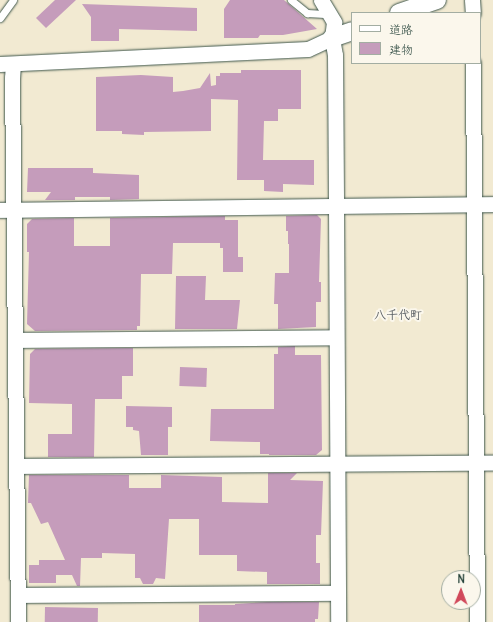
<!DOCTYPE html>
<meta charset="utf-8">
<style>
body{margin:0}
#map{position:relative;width:493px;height:622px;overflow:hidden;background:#f2ead2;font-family:Delius,"Klee One",sans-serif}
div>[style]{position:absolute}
.building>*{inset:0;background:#c59cbb;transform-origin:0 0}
.roads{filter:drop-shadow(0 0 1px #3f574c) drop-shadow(0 0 1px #3f574c)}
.service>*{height:7px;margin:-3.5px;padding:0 3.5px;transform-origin:3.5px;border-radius:3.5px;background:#fff}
.minor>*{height:15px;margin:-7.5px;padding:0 7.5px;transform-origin:7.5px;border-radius:7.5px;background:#fff}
.tertiary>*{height:18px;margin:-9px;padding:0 9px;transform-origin:9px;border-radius:9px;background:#fff}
span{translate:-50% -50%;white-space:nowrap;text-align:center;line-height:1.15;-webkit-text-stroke:4px #fbf7ec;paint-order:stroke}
.neighbourhood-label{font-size:12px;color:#595e63;font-weight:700}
.legend{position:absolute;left:351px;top:12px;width:130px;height:52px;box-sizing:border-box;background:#fbf7ec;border:1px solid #a3ada2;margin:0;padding:5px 7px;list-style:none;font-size:12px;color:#1f3d34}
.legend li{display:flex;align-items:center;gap:8px;height:20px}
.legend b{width:20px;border:1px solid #a3ada2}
.north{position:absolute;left:441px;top:570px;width:40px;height:40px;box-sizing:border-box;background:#fbf7ec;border:1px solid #a3ada2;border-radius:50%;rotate:1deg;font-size:11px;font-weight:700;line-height:16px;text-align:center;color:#1f3d34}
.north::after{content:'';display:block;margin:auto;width:14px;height:18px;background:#d1495b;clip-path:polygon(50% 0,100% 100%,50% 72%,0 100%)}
</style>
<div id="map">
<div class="building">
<div style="clip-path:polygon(55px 0,76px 0,46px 28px,36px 18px)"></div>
<div style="clip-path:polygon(230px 0,284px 0,317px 29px,283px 35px,260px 35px,258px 38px,224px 38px,224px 9px)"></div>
<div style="clip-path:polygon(82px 4px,197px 8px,197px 31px,119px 29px,119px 41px,91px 41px,91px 17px)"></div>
<div style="clip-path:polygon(241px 70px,301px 70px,301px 109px,278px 109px,278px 121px,264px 121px,263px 160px,314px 160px,314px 185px,283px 184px,283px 192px,264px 191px,264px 180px,237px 180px,238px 100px,211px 99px,211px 131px,144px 132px,144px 135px,122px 134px,122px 131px,96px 131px,96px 77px,141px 75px,173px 77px,173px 92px,183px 91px,200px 88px,210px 73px,211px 86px,216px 85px,216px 76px,220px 76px,220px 73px,241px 73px)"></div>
<div style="clip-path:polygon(28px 168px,93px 168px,93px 173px,139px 175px,139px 199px,110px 200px,110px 197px,75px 197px,75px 200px,45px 200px,51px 192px,27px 192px)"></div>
<div style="clip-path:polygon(317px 215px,321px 219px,319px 282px,321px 282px,321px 302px,316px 302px,316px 327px,278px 329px,278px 304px,274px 304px,275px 273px,289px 273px,289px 244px,288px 244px,288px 231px,286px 231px,286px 216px)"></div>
<div style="clip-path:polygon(225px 216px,225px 220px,238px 220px,238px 257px,243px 257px,243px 272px,223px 272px,223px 248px,220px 248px,220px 243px,173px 243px,172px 274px,141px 274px,140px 326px,137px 326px,137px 330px,35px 331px,27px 324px,29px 252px,27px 252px,27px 224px,32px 219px,74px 218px,74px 246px,110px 246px,110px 218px)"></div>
<div style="clip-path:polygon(176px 276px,206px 276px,205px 300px,240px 300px,237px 329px,175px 329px)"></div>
<div style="clip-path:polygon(295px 346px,295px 355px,321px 355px,322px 450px,316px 455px,269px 455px,269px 454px,260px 454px,260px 442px,210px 441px,211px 409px,274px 409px,274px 354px,278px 354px,278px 347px)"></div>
<div style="clip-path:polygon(133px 348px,133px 376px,122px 376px,122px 399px,95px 399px,94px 457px,48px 457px,48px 434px,72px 434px,72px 404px,29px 403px,30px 354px,35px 349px)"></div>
<div style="left:180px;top:367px;width:27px;height:19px;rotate:2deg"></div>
<div style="clip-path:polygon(126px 406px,172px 407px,172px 427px,168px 427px,168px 455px,141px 455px,139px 431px,133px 430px,133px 427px,126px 427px)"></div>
<div style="clip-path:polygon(268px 473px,297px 473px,290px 480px,323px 481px,321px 535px,316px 535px,316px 563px,320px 563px,320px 584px,267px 584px,267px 572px,237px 571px,237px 555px,199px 555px,199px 519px,169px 519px,165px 579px,156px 578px,153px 584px,143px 584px,140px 578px,135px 578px,135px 554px,102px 553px,102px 558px,81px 558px,80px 586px,77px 586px,72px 575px,56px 575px,56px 583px,29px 583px,29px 565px,39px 565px,39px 560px,65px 560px,48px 522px,41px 524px,31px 503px,28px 503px,29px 475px,129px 475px,129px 488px,161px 488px,161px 475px,222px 477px,222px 502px,268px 503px)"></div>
<div style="clip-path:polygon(267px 602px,319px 602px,318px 619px,315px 619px,315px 622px,199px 622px,199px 605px,235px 605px,235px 604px)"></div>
<div style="left:45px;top:607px;width:53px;height:15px;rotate:1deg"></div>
</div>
<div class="roads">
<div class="service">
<div style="left:291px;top:0;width:21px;rotate:39deg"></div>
<div style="left:307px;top:13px;width:22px;rotate:3deg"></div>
<div style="left:0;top:18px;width:22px;rotate:-54deg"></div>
</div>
<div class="minor">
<div style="left:321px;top:0;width:26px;rotate:59deg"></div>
<div style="left:334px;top:22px;width:16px;rotate:97deg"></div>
<div style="left:332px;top:38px;width:17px;rotate:80deg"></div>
<div style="left:335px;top:55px;width:150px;rotate:89.6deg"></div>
<div style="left:336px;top:205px;width:417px;rotate:89.7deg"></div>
<div style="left:472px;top:0;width:13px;rotate:86deg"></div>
<div style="left:473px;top:63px;width:559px;rotate:89.59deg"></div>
<div style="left:0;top:64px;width:308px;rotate:-2.8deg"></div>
<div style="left:308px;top:49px;width:26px;rotate:-25deg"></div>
<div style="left:13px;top:64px;width:14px;rotate:94deg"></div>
<div style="left:12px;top:78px;width:544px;rotate:89.37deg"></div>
<div style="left:0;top:210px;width:493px;rotate:-0.7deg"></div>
<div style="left:16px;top:340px;width:320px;rotate:-0.5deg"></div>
<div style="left:17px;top:466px;width:476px;rotate:-0.4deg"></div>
<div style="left:19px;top:595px;width:319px;rotate:-0.4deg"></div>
</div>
<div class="tertiary">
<div style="left:399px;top:13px;width:40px;rotate:-18.9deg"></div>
<div style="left:332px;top:38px;width:21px;rotate:-19deg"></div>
</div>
</div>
<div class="neighbourhood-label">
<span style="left:398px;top:315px">八千代町</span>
</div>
<ul class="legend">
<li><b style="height:5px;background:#fff"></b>道路</li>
<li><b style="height:11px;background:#c59cbb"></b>建物</li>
</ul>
<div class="north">N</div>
</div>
